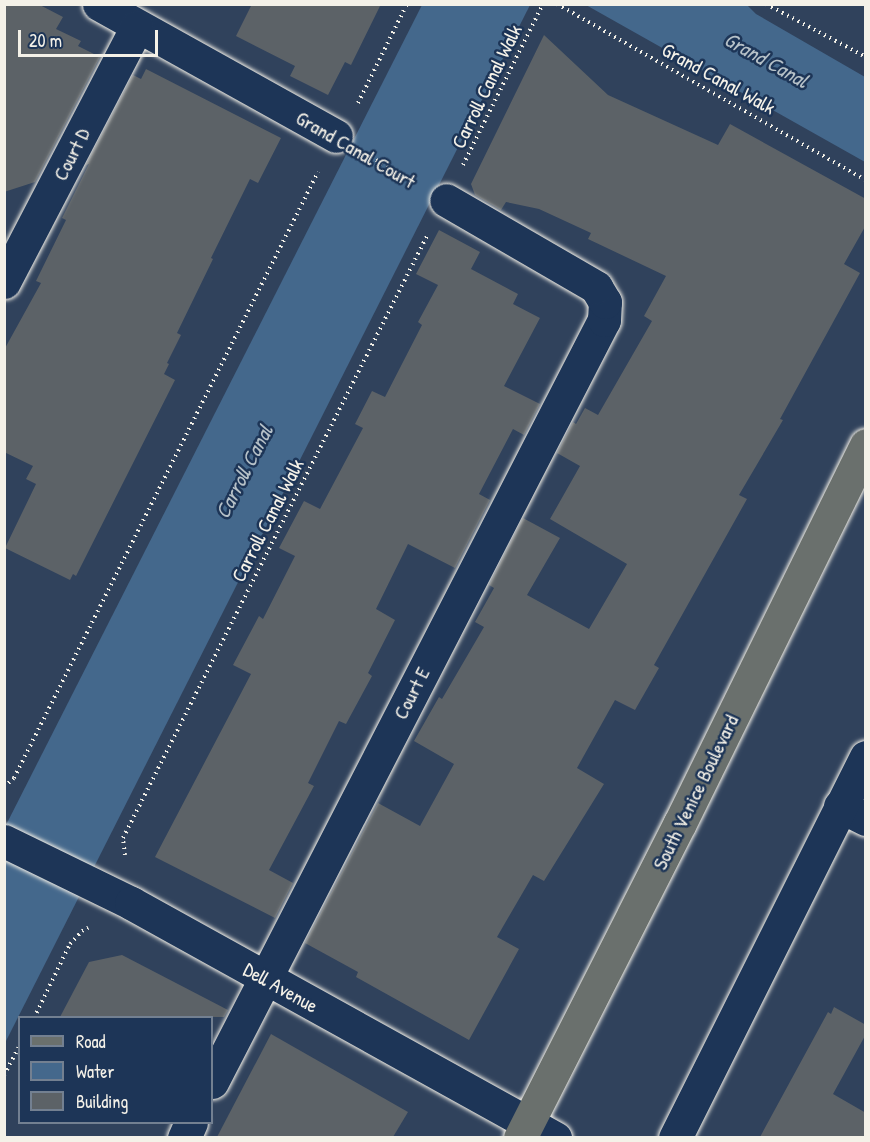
<!DOCTYPE html>
<style>
body{margin:0}
#map{position:relative;width:870px;height:1142px;overflow:hidden;background:#30425c;font-family:"Patrick Hand",sans-serif}
div>[style]{position:absolute}
.water>*{inset:0;background:#44688c}
.building>*{inset:0;background:#5c6267}
.path>*{height:4px;margin-top:-2px;transform-origin:0;background:repeating-linear-gradient(90deg,#f4f1e8 0 1.5px,transparent 0 6px)}
.roads{filter:drop-shadow(0 0 2px #f4f1e8) drop-shadow(0 0 2px #f4f1e8)}
.minor>*{height:33px;margin:-16.5px;padding:0 16.5px;transform-origin:16.5px;border-radius:16.5px;background:#1d3557}
.major>*{height:33px;margin:-16.5px;padding:0 16.5px;transform-origin:16.5px;border-radius:16.5px;background:#6a706d}
span{translate:-50% -50%;white-space:nowrap;text-align:center;line-height:1.15;-webkit-text-stroke:5px #1d3557;paint-order:stroke}
.street-label{font-size:20px;color:#f4f1e8}
.water-label{font-size:21px;color:#b6c1c8;font-style:italic}
.frame{position:absolute;inset:0;border:6px solid #f4f1e8;pointer-events:none}
.legend{position:absolute;left:18px;top:1016px;width:195px;height:108px;box-sizing:border-box;background:#1d3557;border:2px solid #738091;margin:0;padding:8px 10px;list-style:none;font-size:18px;color:#f4f1e8}
.legend li{display:flex;align-items:center;gap:12px;height:30px}
.legend b{width:30px;border:2px solid #738091}
.scale{position:absolute;left:18px;top:30px;width:140px;height:27px;box-sizing:border-box;border:3px solid #f4f1e8;border-top:0;padding-left:8px;font-size:18px;line-height:21px;white-space:nowrap;color:#f4f1e8;-webkit-text-stroke:4px #1d3557;paint-order:stroke}
</style>
<div id="map">
<div class="water">
<div style="clip-path:polygon(422px 5px,530px 5px,5px 1043px,5px 827px)"></div>
<div style="clip-path:polygon(586px 5px,747px 5px,756px 14px,865px 77px,865px 162px)"></div>
</div>
<div class="building">
<div style="clip-path:polygon(4px 4px,38px 4px,63px 17px,56px 29px,81px 41px,78px 46px,100px 57px,35px 182px,4px 192px)"></div>
<div style="clip-path:polygon(252px 4px,381px 4px,351px 65px,345px 62px,328px 95px,290px 76px,295px 66px,236px 36px)"></div>
<div style="clip-path:polygon(544px 35px,608px 95px,718px 145px,730px 124px,866px 199px,866px 225px,844px 264px,860px 273px,780px 419px,783px 420px,739px 495px,747px 499px,654px 665px,659px 668px,635px 710px,615px 700px,577px 768px,604px 784px,544px 881px,533px 875px,497px 937px,519px 949px,469px 1040px,356px 977px,358px 972px,305px 943px,378px 803px,420px 826px,454px 764px,414px 741px,439px 697px,442px 699px,484px 627px,475px 622px,494px 588px,489px 585px,523px 518px,560px 538px,527px 595px,589px 629px,627px 564px,550px 519px,580px 466px,557px 453px,573px 422px,576px 424px,585px 408px,598px 415px,652px 321px,644px 316px,666px 276px,588px 239px,591px 233px,539px 209px,506px 202px,501px 210px,475px 195px,471px 184px)"></div>
<div style="clip-path:polygon(146px 69px,281px 138px,258px 183px,250px 179px,211px 258px,213px 259px,177px 333px,181px 335px,167px 363px,169px 364px,164px 374px,175px 380px,76px 576px,73px 574px,70px 580px,5px 548px,36px 484px,26px 479px,33px 466px,4px 452px,4px 350px,41px 283px,36px 281px,66px 220px,62px 218px,89px 164px,86px 165px,133px 75px,141px 79px)"></div>
<div style="clip-path:polygon(439px 230px,480px 252px,471px 269px,518px 294px,513px 304px,540px 318px,504px 386px,540px 404px,524px 435px,513px 429px,479px 494px,490px 500px,455px 568px,408px 544px,376px 609px,395px 620px,368px 673px,372px 676px,346px 724px,339px 721px,308px 783px,314px 786px,269px 870px,293px 883px,275px 918px,155px 857px,251px 674px,233px 665px,259px 616px,263px 619px,295px 556px,279px 548px,304px 501px,320px 509px,363px 428px,355px 424px,372px 391px,385px 397px,422px 325px,418px 322px,438px 285px,416px 274px)"></div>
<div style="clip-path:polygon(122px 955px,228px 1010px,224px 1017px,60px 1017px,89px 962px)"></div>
<div style="clip-path:polygon(834px 1007px,866px 1025px,866px 1034px,833px 1094px,866px 1113px,866px 1137px,760px 1137px,828px 1012px,831px 1014px)"></div>
<div style="clip-path:polygon(271px 1034px,408px 1112px,393px 1137px,217px 1137px)"></div>
</div>
<div class="path">
<div style="left:557px;top:4px;width:356px;rotate:29.7deg"></div>
<div style="left:766px;top:4px;width:113px;rotate:27.9deg"></div>
<div style="left:358px;top:103px;width:110px;rotate:-63.7deg"></div>
<div style="left:371px;top:157px;width:46px;rotate:29.9deg"></div>
<div style="left:463px;top:165px;width:180px;rotate:-63.6deg"></div>
<div style="left:4px;top:787px;width:13px;rotate:-42deg"></div>
<div style="left:14px;top:778px;width:678px;rotate:-63.36deg"></div>
<div style="left:125px;top:855px;width:17px;rotate:-97deg"></div>
<div style="left:123px;top:838px;width:674px;rotate:-63.21deg"></div>
<div style="left:34px;top:1018px;width:82px;rotate:-64.1deg"></div>
<div style="left:70px;top:944px;width:18px;rotate:-47deg"></div>
<div style="left:82px;top:931px;width:7px;rotate:-27deg"></div>
<div style="left:4px;top:1075px;width:34px;rotate:-62deg"></div>
</div>
<div class="roads">
<div class="minor">
<div style="left:99px;top:4px;width:271px;rotate:29.1deg"></div>
<div style="left:4px;top:282px;width:288px;rotate:-62.5deg"></div>
<div style="left:840px;top:806px;width:29px;rotate:27deg"></div>
<div style="left:4px;top:841px;width:141px;rotate:26deg"></div>
<div style="left:131px;top:903px;width:485px;rotate:29deg"></div>
<div style="left:212px;top:1082px;width:857px;rotate:-62.78deg"></div>
<div style="left:604px;top:320px;width:18px;rotate:-87deg"></div>
<div style="left:605px;top:302px;width:17px;rotate:-121deg"></div>
<div style="left:596px;top:287px;width:173px;rotate:-149.9deg"></div>
<div style="left:184px;top:1138px;width:17px;rotate:-66deg"></div>
<div style="left:675px;top:1138px;width:426px;rotate:-63.4deg"></div>
</div>
<div class="major">
<div style="left:520px;top:1138px;width:353px;rotate:-63.1deg"></div>
<div style="left:680px;top:823px;width:421px;rotate:-63.8deg"></div>
</div>
</div>
<div class="street-label">
<span style="left:719px;top:78px;rotate:29deg">Grand Canal Walk</span>
<span style="left:486px;top:86px;rotate:-64deg">Carroll Canal Walk</span>
<span style="left:356px;top:149px;rotate:30deg">Grand Canal Court</span>
<span style="left:71px;top:154px;rotate:-63deg">Court D</span>
<span style="left:267px;top:520px;rotate:-63deg">Carroll Canal Walk</span>
<span style="left:411px;top:693px;rotate:-63deg">Court E</span>
<span style="left:695px;top:792px;rotate:-64deg">South Venice Boulevard</span>
<span style="left:281px;top:987px;rotate:29deg">Dell Avenue</span>
</div>
<div class="water-label">
<span style="left:766px;top:60px;rotate:29deg">Grand Canal</span>
<span style="left:244px;top:472px;rotate:-63deg">Carroll Canal</span>
</div>
<div class="frame"></div>
<ul class="legend">
<li><b style="height:8px;background:#6a706d"></b>Road</li>
<li><b style="height:16px;background:#44688c"></b>Water</li>
<li><b style="height:16px;background:#5c6267"></b>Building</li>
</ul>
<div class="scale">20 m</div>
</div>
